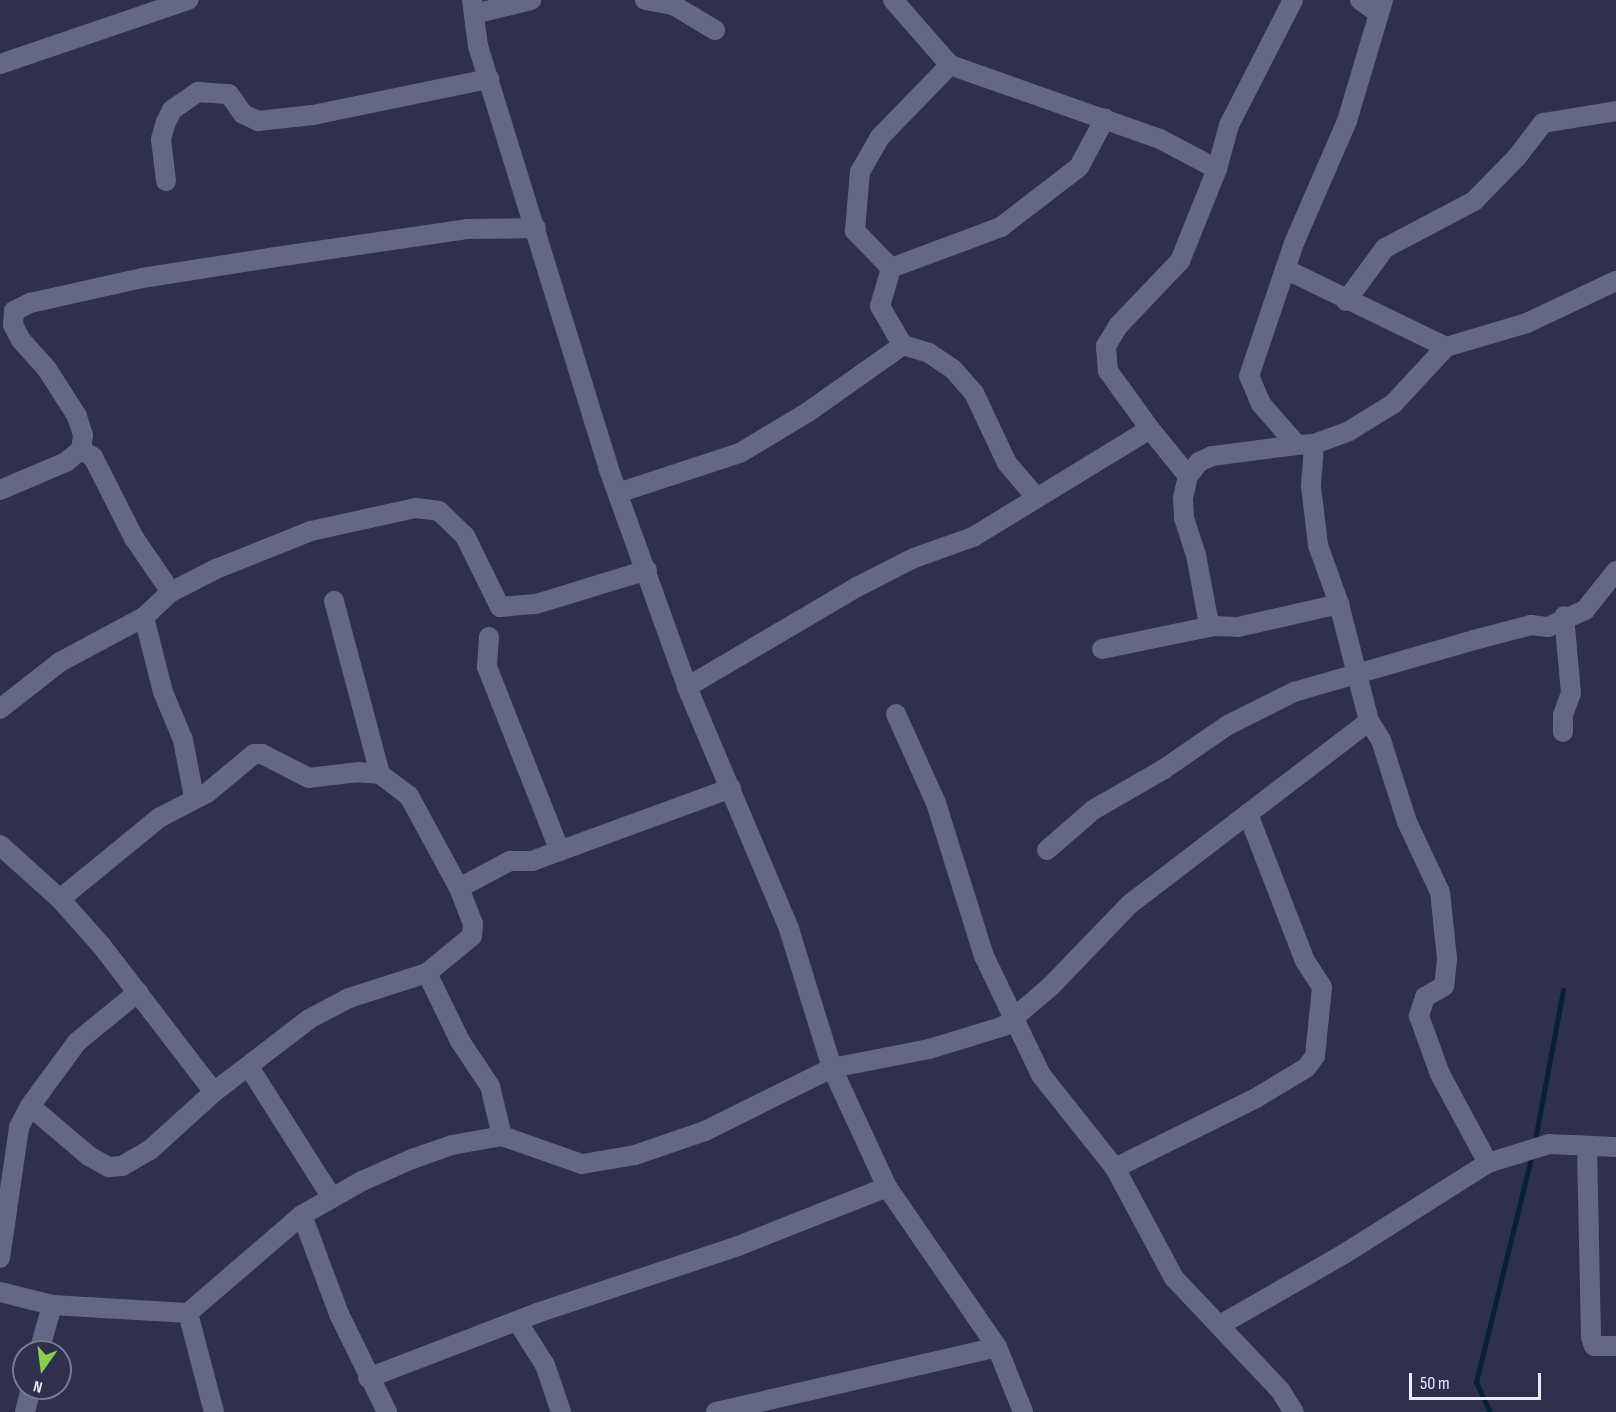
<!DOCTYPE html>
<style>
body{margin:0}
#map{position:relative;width:1616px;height:1412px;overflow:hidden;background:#2e304c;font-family:"Sofia Sans Condensed",sans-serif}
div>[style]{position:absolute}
.stream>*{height:5px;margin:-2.5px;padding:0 2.5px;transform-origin:2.5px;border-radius:2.5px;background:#072332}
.street>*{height:20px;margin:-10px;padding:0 10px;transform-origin:10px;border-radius:10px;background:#656787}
span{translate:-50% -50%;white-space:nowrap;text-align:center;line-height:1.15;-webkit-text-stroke:6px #2e304c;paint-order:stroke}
.north{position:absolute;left:12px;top:1340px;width:60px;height:60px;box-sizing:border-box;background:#2e304c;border:2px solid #797b93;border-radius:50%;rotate:194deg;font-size:16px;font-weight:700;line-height:24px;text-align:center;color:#e9ebfe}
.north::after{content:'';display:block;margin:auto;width:21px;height:27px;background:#89cf48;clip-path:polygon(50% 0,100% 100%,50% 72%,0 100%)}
.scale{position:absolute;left:1409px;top:1373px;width:132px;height:27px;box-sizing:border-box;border:3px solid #e9ebfe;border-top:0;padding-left:8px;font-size:18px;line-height:21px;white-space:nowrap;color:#e9ebfe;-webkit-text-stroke:4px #2e304c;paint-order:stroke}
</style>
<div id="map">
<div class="stream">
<div style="left:1534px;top:1145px;width:158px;rotate:-79.4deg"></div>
<div style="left:1490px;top:1412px;width:33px;rotate:-115deg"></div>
<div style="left:1476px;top:1382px;width:235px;rotate:-76.2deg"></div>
</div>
<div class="street">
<div style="left:472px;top:0;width:46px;rotate:82.6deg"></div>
<div style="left:478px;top:46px;width:441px;rotate:72.8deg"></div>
<div style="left:608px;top:467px;width:234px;rotate:70.2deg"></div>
<div style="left:687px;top:687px;width:263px;rotate:67.1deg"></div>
<div style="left:789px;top:929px;width:145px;rotate:72.8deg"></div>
<div style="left:832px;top:1068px;width:131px;rotate:65.2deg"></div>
<div style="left:887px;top:1187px;width:194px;rotate:55.5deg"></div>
<div style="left:997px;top:1347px;width:70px;rotate:68.2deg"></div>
<div style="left:645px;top:0;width:28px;rotate:10deg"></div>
<div style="left:673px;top:5px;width:49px;rotate:30.8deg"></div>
<div style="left:893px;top:0;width:86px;rotate:48.8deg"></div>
<div style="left:950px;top:65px;width:223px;rotate:19.4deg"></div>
<div style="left:1160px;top:139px;width:64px;rotate:27.8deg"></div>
<div style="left:1360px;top:0;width:22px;rotate:36deg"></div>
<div style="left:474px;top:14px;width:59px;rotate:-13.8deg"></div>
<div style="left:0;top:64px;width:199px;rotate:-18.8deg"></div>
<div style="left:166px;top:181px;width:42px;rotate:-96.8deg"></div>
<div style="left:161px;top:139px;width:18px;rotate:-74deg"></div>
<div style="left:166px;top:122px;width:13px;rotate:-63deg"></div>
<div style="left:172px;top:110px;width:32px;rotate:-35deg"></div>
<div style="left:198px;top:92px;width:31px;rotate:4deg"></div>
<div style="left:229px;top:94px;width:24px;rotate:55deg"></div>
<div style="left:243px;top:114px;width:17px;rotate:25deg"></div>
<div style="left:258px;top:121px;width:55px;rotate:-6.2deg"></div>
<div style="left:313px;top:115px;width:180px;rotate:-11.6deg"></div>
<div style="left:891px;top:268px;width:40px;rotate:106deg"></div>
<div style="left:880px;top:306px;width:32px;rotate:60deg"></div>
<div style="left:896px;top:334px;width:13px;rotate:58deg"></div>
<div style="left:903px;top:345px;width:27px;rotate:17deg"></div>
<div style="left:929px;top:353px;width:29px;rotate:34deg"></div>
<div style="left:953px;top:369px;width:32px;rotate:49deg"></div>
<div style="left:974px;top:393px;width:77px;rotate:64.8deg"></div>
<div style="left:1007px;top:463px;width:43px;rotate:49.7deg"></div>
<div style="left:891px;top:268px;width:117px;rotate:-20.4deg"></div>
<div style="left:1001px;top:227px;width:98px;rotate:-37.6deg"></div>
<div style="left:1079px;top:167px;width:55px;rotate:-62deg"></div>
<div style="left:891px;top:268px;width:52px;rotate:-134.2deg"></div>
<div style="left:855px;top:231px;width:59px;rotate:-85.2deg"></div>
<div style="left:860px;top:172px;width:40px;rotate:-60.3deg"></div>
<div style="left:880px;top:137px;width:100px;rotate:-45.8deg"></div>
<div style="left:1285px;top:269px;width:179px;rotate:25.8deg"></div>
<div style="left:1346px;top:301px;width:66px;rotate:-53.7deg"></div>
<div style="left:1385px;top:248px;width:101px;rotate:-27.8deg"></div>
<div style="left:1474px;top:201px;width:62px;rotate:-45.7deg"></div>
<div style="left:1517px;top:157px;width:43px;rotate:-52.6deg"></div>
<div style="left:1543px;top:123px;width:74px;rotate:-9.3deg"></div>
<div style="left:14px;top:311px;width:18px;rotate:-27deg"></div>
<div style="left:30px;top:303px;width:115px;rotate:-12.6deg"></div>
<div style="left:142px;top:278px;width:129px;rotate:-8.9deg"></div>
<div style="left:269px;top:258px;width:200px;rotate:-8.3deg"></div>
<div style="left:467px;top:229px;width:69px;rotate:-0.8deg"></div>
<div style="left:1150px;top:429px;width:60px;rotate:51deg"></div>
<div style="left:1314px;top:444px;width:17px;rotate:177deg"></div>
<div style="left:1297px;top:445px;width:55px;rotate:-131.3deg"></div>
<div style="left:1261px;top:404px;width:30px;rotate:-113deg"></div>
<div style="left:1249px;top:376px;width:140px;rotate:-71.3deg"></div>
<div style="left:1294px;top:243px;width:133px;rotate:-66.5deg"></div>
<div style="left:1347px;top:121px;width:126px;rotate:-73.4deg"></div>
<div style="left:1297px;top:445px;width:86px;rotate:172.6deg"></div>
<div style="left:1212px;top:456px;width:14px;rotate:155deg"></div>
<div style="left:1199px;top:462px;width:18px;rotate:128deg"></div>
<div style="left:1188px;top:476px;width:23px;rotate:103deg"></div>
<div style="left:1183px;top:498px;width:20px;rotate:87deg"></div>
<div style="left:1184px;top:518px;width:39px;rotate:72deg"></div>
<div style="left:1196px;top:555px;width:65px;rotate:79.4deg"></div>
<div style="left:1208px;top:619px;width:9px;rotate:54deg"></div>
<div style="left:1213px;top:626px;width:25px;rotate:2deg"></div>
<div style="left:1238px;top:627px;width:104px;rotate:-12.8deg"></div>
<div style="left:81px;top:450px;width:14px;rotate:30deg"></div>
<div style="left:93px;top:457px;width:91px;rotate:63.2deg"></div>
<div style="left:134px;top:538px;width:65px;rotate:55.6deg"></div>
<div style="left:0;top:490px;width:72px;rotate:-23deg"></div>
<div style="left:66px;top:462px;width:19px;rotate:-39deg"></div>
<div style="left:81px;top:450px;width:15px;rotate:-82deg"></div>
<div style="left:83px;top:435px;width:20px;rotate:-108deg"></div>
<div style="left:77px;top:416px;width:56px;rotate:-122.6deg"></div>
<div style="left:47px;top:369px;width:39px;rotate:-132deg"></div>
<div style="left:21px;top:340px;width:17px;rotate:-118deg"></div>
<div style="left:13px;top:325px;width:14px;rotate:-86deg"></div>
<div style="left:618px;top:493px;width:128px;rotate:-18.2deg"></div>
<div style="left:740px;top:453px;width:79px;rotate:-31.1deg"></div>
<div style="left:808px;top:412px;width:116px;rotate:-35.2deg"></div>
<div style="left:334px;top:601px;width:179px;rotate:75.1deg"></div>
<div style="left:144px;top:617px;width:77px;rotate:75.8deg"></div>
<div style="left:163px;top:692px;width:52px;rotate:67.4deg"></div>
<div style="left:183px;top:740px;width:58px;rotate:79.1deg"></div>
<div style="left:489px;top:637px;width:30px;rotate:94deg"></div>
<div style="left:487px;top:667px;width:198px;rotate:68.4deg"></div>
<div style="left:1102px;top:649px;width:113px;rotate:-11.7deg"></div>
<div style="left:687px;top:687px;width:197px;rotate:-30.5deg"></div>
<div style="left:857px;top:587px;width:64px;rotate:-27deg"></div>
<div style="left:914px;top:558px;width:63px;rotate:-19.6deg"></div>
<div style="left:973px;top:537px;width:207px;rotate:-31.4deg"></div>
<div style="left:1150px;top:429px;width:72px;rotate:-125.9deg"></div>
<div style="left:1108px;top:371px;width:25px;rotate:-95deg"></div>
<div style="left:1106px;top:346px;width:23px;rotate:-59deg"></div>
<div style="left:1118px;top:326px;width:90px;rotate:-46.4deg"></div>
<div style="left:1180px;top:261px;width:99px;rotate:-68.1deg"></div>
<div style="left:1217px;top:169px;width:46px;rotate:-74.7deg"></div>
<div style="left:1229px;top:125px;width:140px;rotate:-62.9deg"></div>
<div style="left:0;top:709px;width:76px;rotate:-38.1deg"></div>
<div style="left:60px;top:662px;width:95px;rotate:-28.2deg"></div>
<div style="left:144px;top:617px;width:37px;rotate:-43deg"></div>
<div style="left:171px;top:592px;width:51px;rotate:-27.1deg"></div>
<div style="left:216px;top:569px;width:102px;rotate:-21.8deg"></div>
<div style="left:311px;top:531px;width:107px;rotate:-12.4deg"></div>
<div style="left:416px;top:508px;width:23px;rotate:7deg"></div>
<div style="left:439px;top:511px;width:36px;rotate:44deg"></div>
<div style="left:465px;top:536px;width:79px;rotate:63.8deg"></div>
<div style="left:500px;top:607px;width:36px;rotate:-5deg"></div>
<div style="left:536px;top:604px;width:116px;rotate:-17deg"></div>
<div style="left:896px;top:714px;width:98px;rotate:65.8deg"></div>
<div style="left:936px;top:803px;width:160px;rotate:72.6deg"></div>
<div style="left:984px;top:956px;width:132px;rotate:64.4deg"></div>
<div style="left:1041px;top:1075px;width:119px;rotate:51.5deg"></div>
<div style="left:1115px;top:1168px;width:125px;rotate:61.8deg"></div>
<div style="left:1174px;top:1278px;width:154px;rotate:46.6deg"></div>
<div style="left:1280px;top:1390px;width:26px;rotate:58deg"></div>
<div style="left:1369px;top:721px;width:22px;rotate:58deg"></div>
<div style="left:1381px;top:740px;width:86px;rotate:72.4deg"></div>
<div style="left:1407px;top:822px;width:77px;rotate:64.8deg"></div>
<div style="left:1440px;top:892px;width:67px;rotate:84deg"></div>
<div style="left:1447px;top:959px;width:27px;rotate:96deg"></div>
<div style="left:1444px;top:986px;width:22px;rotate:150deg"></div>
<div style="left:1425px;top:997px;width:20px;rotate:108deg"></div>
<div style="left:1419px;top:1016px;width:62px;rotate:70.1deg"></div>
<div style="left:1440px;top:1074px;width:101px;rotate:61.7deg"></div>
<div style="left:1563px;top:732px;width:17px;rotate:-90deg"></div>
<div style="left:1563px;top:715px;width:23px;rotate:-70deg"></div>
<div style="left:1571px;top:693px;width:77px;rotate:-95.2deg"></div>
<div style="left:0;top:845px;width:81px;rotate:42deg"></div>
<div style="left:60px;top:899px;width:62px;rotate:48.3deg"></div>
<div style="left:101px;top:945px;width:185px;rotate:52.5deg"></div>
<div style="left:1047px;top:850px;width:61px;rotate:-41deg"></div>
<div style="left:1093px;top:810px;width:82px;rotate:-30deg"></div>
<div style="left:1164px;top:769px;width:78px;rotate:-34.5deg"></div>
<div style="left:1228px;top:725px;width:74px;rotate:-26.6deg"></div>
<div style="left:1294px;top:692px;width:187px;rotate:-16.1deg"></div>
<div style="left:1474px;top:640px;width:59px;rotate:-14.7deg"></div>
<div style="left:1531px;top:625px;width:17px;rotate:7deg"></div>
<div style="left:1548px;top:627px;width:41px;rotate:-24.7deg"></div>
<div style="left:1585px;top:610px;width:50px;rotate:-51.5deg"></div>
<div style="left:459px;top:888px;width:58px;rotate:-27.9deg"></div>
<div style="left:510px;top:861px;width:22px"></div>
<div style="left:532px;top:861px;width:212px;rotate:-20.1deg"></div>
<div style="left:427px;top:973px;width:76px;rotate:64.1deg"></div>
<div style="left:460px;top:1041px;width:54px;rotate:56.3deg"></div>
<div style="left:490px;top:1086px;width:51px;rotate:76.5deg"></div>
<div style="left:249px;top:1067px;width:155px;rotate:57.6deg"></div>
<div style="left:30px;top:1106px;width:79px;rotate:-53.7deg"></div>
<div style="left:77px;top:1042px;width:79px;rotate:-39.3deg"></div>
<div style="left:1587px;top:1146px;width:191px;rotate:88.8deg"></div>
<div style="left:1591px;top:1337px;width:9px;rotate:72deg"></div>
<div style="left:1594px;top:1346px;width:22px"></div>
<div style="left:1115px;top:1168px;width:157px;rotate:-26.4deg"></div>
<div style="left:1256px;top:1098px;width:58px;rotate:-31deg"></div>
<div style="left:1306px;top:1068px;width:15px;rotate:-53deg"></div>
<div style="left:1315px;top:1056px;width:69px;rotate:-84.2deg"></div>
<div style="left:1322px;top:987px;width:31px;rotate:-123deg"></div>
<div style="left:1305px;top:961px;width:158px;rotate:-111.2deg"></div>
<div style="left:302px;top:1215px;width:106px;rotate:69.5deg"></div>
<div style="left:339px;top:1314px;width:109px;rotate:63.9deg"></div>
<div style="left:0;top:1258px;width:132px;rotate:-81.7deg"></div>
<div style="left:19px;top:1127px;width:24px;rotate:-62deg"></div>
<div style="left:30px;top:1106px;width:77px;rotate:40.3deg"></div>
<div style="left:89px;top:1156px;width:23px;rotate:29deg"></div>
<div style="left:109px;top:1167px;width:13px;rotate:-4deg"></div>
<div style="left:122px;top:1166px;width:32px;rotate:-30deg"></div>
<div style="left:150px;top:1150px;width:86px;rotate:-42.2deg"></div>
<div style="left:214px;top:1092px;width:120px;rotate:-37.5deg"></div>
<div style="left:309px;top:1019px;width:45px;rotate:-27.7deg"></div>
<div style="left:349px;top:998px;width:82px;rotate:-17.8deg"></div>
<div style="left:427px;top:973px;width:58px;rotate:-39.4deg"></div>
<div style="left:472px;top:936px;width:12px;rotate:-85deg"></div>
<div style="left:473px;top:924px;width:39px;rotate:-111deg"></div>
<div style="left:459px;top:888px;width:105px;rotate:-118.5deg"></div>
<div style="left:409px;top:796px;width:36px;rotate:-143deg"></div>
<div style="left:380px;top:774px;width:21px;rotate:-175deg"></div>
<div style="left:359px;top:772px;width:50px;rotate:173.2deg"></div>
<div style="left:309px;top:778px;width:53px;rotate:-152.9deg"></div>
<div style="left:262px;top:754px;width:8px;rotate:180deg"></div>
<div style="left:254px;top:754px;width:61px;rotate:140.3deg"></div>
<div style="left:207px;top:793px;width:54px;rotate:152.5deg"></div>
<div style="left:159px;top:818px;width:128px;rotate:140.7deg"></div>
<div style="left:0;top:1292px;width:54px;rotate:14deg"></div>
<div style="left:52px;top:1305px;width:136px;rotate:3.4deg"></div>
<div style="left:188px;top:1313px;width:150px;rotate:-40.7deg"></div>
<div style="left:302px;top:1215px;width:69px;rotate:-29.5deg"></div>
<div style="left:362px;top:1181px;width:55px;rotate:-23.7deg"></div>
<div style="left:412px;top:1159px;width:42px;rotate:-19.3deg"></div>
<div style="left:452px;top:1145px;width:51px;rotate:-10.2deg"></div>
<div style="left:502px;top:1136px;width:85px;rotate:19.3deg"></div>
<div style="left:582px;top:1164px;width:54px;rotate:-9.6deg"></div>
<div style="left:635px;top:1155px;width:74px;rotate:-18.9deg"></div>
<div style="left:705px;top:1131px;width:142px;rotate:-26.4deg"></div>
<div style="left:832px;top:1068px;width:99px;rotate:-11.1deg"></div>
<div style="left:929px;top:1049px;width:78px;rotate:-17deg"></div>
<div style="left:1004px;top:1026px;width:62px;rotate:-40.4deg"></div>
<div style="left:1051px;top:986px;width:114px;rotate:-46.1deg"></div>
<div style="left:1130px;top:904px;width:301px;rotate:-37.4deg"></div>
<div style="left:1369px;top:721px;width:121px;rotate:-104.4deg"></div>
<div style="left:1339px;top:604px;width:63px;rotate:-109.6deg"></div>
<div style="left:1318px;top:545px;width:59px;rotate:-96.8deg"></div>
<div style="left:1311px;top:486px;width:42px;rotate:-85.9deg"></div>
<div style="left:1314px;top:444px;width:37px;rotate:-20deg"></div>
<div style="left:1349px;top:431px;width:52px;rotate:-31.5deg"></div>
<div style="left:1393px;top:404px;width:78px;rotate:-47.1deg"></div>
<div style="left:1446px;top:347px;width:84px;rotate:-16.5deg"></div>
<div style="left:1527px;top:323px;width:98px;rotate:-25.3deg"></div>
<div style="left:188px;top:1313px;width:102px;rotate:75.3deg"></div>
<div style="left:517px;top:1321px;width:52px;rotate:57.5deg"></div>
<div style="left:545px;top:1365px;width:50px;rotate:71.2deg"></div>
<div style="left:1220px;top:1325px;width:143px;rotate:-29.8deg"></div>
<div style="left:1344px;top:1254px;width:170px;rotate:-32.3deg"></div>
<div style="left:1488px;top:1163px;width:64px;rotate:-17.3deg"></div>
<div style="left:1549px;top:1144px;width:67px;rotate:2.6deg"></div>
<div style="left:39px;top:1352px;width:49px;rotate:-74.5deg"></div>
<div style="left:368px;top:1378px;width:181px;rotate:-21deg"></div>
<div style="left:537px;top:1313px;width:212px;rotate:-18.4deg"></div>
<div style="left:738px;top:1246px;width:160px;rotate:-21.6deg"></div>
<div style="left:25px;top:1412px;width:25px;rotate:-76deg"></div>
<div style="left:716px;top:1412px;width:288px;rotate:-13deg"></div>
</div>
<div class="north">N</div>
<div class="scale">50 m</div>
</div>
